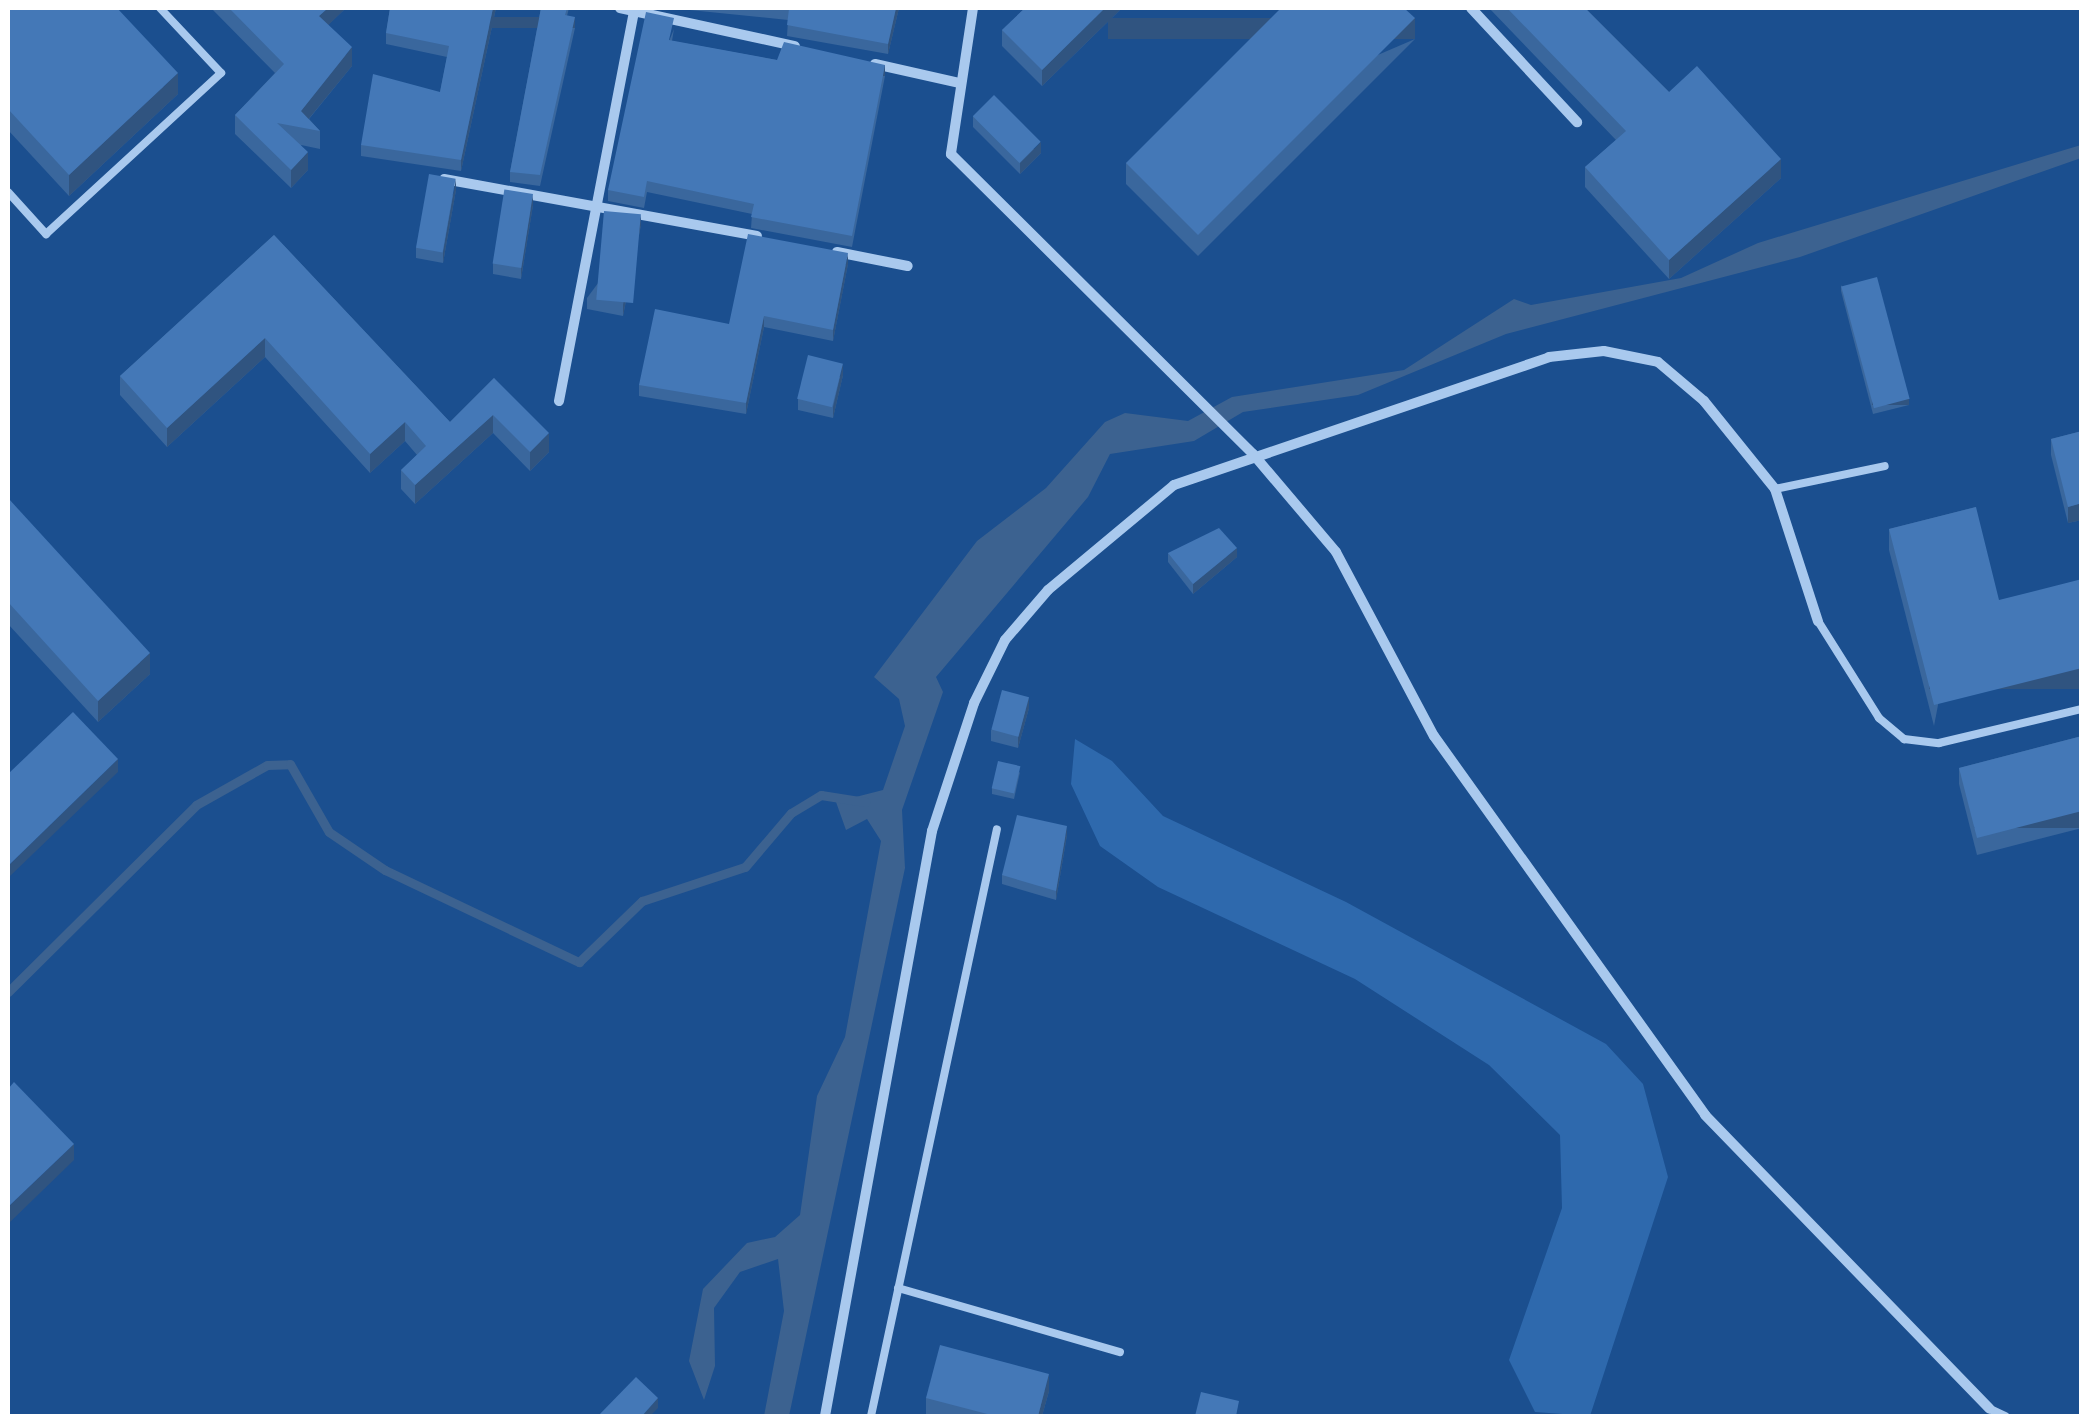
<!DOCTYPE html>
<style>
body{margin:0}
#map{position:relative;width:2089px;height:1424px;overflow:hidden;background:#1b4f8f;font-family:Manrope,sans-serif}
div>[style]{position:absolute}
.green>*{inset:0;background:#2e69ad}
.water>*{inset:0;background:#3c6290}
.stream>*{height:9px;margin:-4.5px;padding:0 4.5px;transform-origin:4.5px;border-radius:4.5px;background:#3c6290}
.lane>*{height:8px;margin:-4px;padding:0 4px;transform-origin:4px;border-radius:4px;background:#a9c9ee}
.street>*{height:10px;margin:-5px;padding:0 5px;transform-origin:5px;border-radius:5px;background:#a9c9ee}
.wall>*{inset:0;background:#3a679d}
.shaded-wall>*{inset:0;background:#305480;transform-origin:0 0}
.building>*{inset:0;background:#4478b7;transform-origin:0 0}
span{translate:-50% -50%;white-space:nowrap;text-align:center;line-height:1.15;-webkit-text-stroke:8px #1b4f8f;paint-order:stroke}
.frame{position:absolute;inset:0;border:10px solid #fff;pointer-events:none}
</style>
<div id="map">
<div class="green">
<div style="clip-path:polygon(1075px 739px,1112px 761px,1163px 816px,1346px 902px,1606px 1044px,1643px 1084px,1668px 1177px,1590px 1416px,1535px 1412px,1509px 1360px,1562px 1208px,1560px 1135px,1489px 1065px,1355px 979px,1158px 887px,1100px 846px,1071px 784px)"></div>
</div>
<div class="water">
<div style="clip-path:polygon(2081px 145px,2081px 158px,1800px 257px,1506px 334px,1358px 395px,1243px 412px,1194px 441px,1110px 454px,1088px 497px,936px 677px,943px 692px,902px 810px,905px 868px,789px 1416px,764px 1416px,784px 1311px,778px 1259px,740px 1272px,714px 1308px,715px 1366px,704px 1400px,689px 1361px,703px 1289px,747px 1243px,775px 1237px,800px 1215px,817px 1096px,845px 1037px,881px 841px,867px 819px,846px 830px,836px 802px,883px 790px,905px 726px,899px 699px,874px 677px,977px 541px,1046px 488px,1105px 422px,1125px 413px,1188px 421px,1232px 397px,1404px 370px,1514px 299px,1531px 305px,1681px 278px,1758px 243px)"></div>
</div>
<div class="stream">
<div style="left:8px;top:992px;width:265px;rotate:-44.8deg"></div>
<div style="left:196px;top:805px;width:81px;rotate:-29.4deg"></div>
<div style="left:267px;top:765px;width:23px;rotate:-2deg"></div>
<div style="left:290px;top:764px;width:78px;rotate:60.2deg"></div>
<div style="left:329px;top:832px;width:68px;rotate:34.2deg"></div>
<div style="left:385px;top:870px;width:215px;rotate:25.4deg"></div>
<div style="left:579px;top:962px;width:88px;rotate:-44.1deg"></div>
<div style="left:642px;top:901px;width:108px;rotate:-18.3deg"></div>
<div style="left:745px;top:867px;width:71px;rotate:-49.6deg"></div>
<div style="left:791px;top:813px;width:35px;rotate:-31deg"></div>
<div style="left:821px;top:795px;width:45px;rotate:9deg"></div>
</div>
<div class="lane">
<div style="left:8px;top:192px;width:57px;rotate:47.9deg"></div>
<div style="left:46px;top:234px;width:238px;rotate:-42.6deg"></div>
<div style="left:221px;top:73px;width:89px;rotate:-133.2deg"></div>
<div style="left:1775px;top:489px;width:112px;rotate:-11.8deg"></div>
<div style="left:1818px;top:621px;width:115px;rotate:57.8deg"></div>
<div style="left:1879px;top:718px;width:33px;rotate:40deg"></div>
<div style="left:1904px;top:739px;width:35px;rotate:7deg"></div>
<div style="left:1939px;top:743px;width:147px;rotate:-13.4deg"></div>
<div style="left:898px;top:1288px;width:231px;rotate:16.1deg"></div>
<div style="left:1990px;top:1409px;width:17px;rotate:25deg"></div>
<div style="left:871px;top:1416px;width:600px;rotate:-77.89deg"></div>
</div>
<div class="street">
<div style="left:620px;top:8px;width:179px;rotate:12.3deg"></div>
<div style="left:973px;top:8px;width:148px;rotate:98.6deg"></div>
<div style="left:951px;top:154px;width:426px;rotate:44.8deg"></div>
<div style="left:1253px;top:454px;width:128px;rotate:49.7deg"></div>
<div style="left:1336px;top:552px;width:208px;rotate:62deg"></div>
<div style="left:1434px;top:736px;width:466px;rotate:54.4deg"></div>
<div style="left:1705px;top:1115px;width:409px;rotate:45.9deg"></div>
<div style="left:1471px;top:8px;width:156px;rotate:47.1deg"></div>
<div style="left:875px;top:64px;width:86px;rotate:12.7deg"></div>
<div style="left:444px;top:179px;width:318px;rotate:10.3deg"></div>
<div style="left:837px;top:252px;width:72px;rotate:11.2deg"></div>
<div style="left:559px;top:401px;width:400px;rotate:-79.1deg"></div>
<div style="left:825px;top:1416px;width:595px;rotate:-79.63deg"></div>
<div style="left:932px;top:831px;width:135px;rotate:-71.8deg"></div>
<div style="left:974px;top:703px;width:70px;rotate:-63.8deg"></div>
<div style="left:1005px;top:640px;width:66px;rotate:-49.3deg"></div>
<div style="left:1048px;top:590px;width:164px;rotate:-39.8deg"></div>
<div style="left:1174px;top:485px;width:396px;rotate:-18.8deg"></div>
<div style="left:1549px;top:357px;width:55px;rotate:-6.2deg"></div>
<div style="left:1604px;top:351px;width:55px;rotate:11.5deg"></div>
<div style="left:1658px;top:362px;width:60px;rotate:40.3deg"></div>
<div style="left:1704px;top:401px;width:113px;rotate:51.1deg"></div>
<div style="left:1775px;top:489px;width:139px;rotate:72deg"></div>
</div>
<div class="wall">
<div style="clip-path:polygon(8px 8px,178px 94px,69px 196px,8px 130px)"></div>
<div style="clip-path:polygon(211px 8px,346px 8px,328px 25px,352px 66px,309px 119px,320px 131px,320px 149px,301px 145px,308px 170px,291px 188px,235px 134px,235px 115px,275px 73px)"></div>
<div style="clip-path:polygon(390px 8px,496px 8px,461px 171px,361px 156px,361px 145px,440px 92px,447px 57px,386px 44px,386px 33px)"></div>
<div style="clip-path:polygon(541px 8px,569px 8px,567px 16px,575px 28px,540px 186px,510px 182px,510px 172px)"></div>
<div style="clip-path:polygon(670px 8px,899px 8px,888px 54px,787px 36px,788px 20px)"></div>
<div style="clip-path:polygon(1025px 8px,1122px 8px,1042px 86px,1002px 46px,1002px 30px)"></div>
<div style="clip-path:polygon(1489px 8px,1585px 8px,1669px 92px,1781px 178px,1669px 279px,1585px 187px,1585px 167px,1616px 140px)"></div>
<div style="clip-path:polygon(674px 29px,672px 41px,777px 60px,885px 76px,852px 247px,751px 228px,752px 214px,647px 192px,644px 208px,608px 201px,608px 190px)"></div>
<div style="clip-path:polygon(1415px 39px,1198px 256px,1126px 184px,1126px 163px)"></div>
<div style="clip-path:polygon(973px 116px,1041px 153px,1020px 174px,973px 127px)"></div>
<div style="clip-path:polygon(456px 190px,443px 263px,416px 258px,416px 248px)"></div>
<div style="clip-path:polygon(533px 205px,521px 279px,493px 274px,493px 263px)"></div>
<div style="clip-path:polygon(641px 225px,623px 316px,587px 309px,587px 298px)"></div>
<div style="clip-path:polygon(274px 235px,450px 422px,494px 378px,549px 452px,530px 471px,493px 433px,415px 504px,401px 489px,401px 470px,417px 455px,405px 441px,370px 473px,265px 357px,167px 447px,120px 395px,120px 376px)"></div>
<div style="clip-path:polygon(848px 264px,833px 341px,764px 327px,746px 414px,639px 396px,639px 385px,729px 324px)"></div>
<div style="clip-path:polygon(1841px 285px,1909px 405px,1873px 414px,1841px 291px)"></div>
<div style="clip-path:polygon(843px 375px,833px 418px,798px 410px,798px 399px)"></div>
<div style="clip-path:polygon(2082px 431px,2082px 520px,2068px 523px,2051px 455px,2051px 439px)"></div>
<div style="clip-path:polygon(8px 498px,150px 674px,98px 722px,8px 624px)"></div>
<div style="clip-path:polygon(1976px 507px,1934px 726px,1889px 550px,1889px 529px)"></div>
<div style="clip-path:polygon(1168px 553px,1237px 557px,1193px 594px,1168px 562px)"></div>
<div style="clip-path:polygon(1029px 708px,1018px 748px,991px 741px,991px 730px)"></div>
<div style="clip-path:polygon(2082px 736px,2082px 828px,1977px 855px,1959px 784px,1959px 768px)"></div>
<div style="clip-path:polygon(1020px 772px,1014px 799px,992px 794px,992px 788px)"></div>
<div style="clip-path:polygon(1067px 835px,1056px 900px,1002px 884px,1002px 875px)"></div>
<div style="clip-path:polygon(1049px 1391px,1042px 1416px,934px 1416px,926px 1414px,926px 1398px)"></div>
</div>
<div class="shaded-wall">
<div style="clip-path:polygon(328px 8px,346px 8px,319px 34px,319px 16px)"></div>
<div style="clip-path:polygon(493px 8px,496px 8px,461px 171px,461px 160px)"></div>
<div style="clip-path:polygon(896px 8px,899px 8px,888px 54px,888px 44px)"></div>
<div style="clip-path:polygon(1105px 8px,1122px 8px,1042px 86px,1042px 70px)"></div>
<div style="left:575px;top:17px;width:11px;height:162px;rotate:90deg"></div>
<div style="left:1415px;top:18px;width:21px;height:307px;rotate:90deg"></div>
<div style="clip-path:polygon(352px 47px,352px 66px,302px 127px,301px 111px)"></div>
<div style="left:885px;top:65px;width:11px;height:174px;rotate:90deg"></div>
<div style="clip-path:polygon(178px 73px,178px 94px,69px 196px,69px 175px)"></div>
<div style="clip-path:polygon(1041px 142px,1041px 153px,1020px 174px,1020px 163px)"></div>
<div style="clip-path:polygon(308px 152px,308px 170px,291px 188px,291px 170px)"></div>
<div style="clip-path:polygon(1781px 159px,1781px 178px,1669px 279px,1669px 260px)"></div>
<div style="clip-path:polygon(456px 179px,456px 190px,443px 263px,443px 252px)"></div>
<div style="clip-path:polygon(533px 194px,533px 205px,521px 279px,521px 268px)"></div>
<div style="clip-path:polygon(641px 214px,641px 225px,623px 316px,623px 305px)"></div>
<div style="clip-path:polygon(848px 253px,848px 264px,833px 341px,833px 330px)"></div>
<div style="clip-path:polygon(764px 316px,764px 327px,746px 414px,746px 403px)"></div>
<div style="clip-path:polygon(265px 338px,265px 357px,167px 447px,167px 428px)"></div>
<div style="clip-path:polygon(843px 364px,843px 375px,833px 418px,833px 407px)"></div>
<div style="left:1909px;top:399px;width:6px;height:37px;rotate:90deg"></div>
<div style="clip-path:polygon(493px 415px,493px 433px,415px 504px,415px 485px)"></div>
<div style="clip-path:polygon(405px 422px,405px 441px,370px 473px,370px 454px)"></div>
<div style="clip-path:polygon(549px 433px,549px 452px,530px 471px,530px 452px)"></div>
<div style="clip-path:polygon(2082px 503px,2082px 520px,2068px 523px,2068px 507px)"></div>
<div style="clip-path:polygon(1237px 548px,1237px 557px,1193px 594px,1193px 584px)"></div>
<div style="clip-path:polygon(150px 653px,150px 674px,98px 722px,98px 701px)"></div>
<div style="left:2082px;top:668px;width:21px;height:153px;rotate:90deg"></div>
<div style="clip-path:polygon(1029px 697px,1029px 708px,1018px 748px,1018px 737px)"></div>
<div style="clip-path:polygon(118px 759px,118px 772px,8px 878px,8px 866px)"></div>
<div style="left:2082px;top:811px;width:17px;height:108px;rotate:90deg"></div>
<div style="clip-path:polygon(1067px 826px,1067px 835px,1056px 900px,1056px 891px)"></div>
<div style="clip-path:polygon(74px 1144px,74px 1160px,8px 1224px,8px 1207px)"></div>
<div style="clip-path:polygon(1049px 1374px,1049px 1391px,1042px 1416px,1038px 1416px)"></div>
<div style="clip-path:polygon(658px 1398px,658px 1408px,650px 1416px,642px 1416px)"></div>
</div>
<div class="building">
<div style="clip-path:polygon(8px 8px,117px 8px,178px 73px,69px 175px,8px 109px)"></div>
<div style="clip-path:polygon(229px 8px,328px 8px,319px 16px,352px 47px,301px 111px,320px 131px,277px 123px,308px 152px,291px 170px,235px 115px,284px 64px)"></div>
<div style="clip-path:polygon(390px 8px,493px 8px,461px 160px,361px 145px,373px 74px,440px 92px,449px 46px,386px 33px)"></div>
<div style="clip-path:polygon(541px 8px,567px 8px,565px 15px,575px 17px,540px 175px,510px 172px)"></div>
<div style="clip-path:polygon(772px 8px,896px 8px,888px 44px,787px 25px,789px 9px)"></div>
<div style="clip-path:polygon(1025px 8px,1105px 8px,1042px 70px,1002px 30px)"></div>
<div style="clip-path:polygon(1281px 8px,1404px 8px,1415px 18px,1198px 235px,1126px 163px)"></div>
<div style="clip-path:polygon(1507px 8px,1585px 8px,1669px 92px,1697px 66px,1781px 159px,1669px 260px,1585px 167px,1626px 131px)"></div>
<div style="clip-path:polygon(646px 12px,674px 18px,669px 40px,777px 60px,784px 42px,885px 65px,852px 236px,751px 217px,754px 204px,647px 181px,644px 197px,608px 190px)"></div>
<div style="left:994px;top:95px;width:66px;height:30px;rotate:45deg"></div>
<div style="left:429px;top:174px;width:27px;height:75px;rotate:10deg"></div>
<div style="left:533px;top:194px;width:75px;height:29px;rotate:99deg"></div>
<div style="left:604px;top:211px;width:37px;height:89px;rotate:5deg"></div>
<div style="clip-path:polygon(748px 234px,848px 253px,833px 330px,764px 316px,746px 403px,639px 385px,655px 309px,729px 324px)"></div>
<div style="clip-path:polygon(274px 235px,450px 422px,494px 378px,549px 433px,530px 452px,493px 415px,415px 485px,401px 470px,426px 446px,405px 422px,370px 454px,265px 338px,167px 428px,120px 376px)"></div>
<div style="left:1877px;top:277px;width:126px;height:37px;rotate:75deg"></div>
<div style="left:808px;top:355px;width:36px;height:45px;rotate:14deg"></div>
<div style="clip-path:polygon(2082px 431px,2082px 503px,2068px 507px,2051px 439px)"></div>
<div style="clip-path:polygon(8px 498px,150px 653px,98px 701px,8px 602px)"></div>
<div style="clip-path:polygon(1976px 507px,1999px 600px,2082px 579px,2082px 668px,1934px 705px,1889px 529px)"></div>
<div style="clip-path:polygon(1219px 528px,1237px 548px,1193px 584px,1168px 553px)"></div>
<div style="left:1002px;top:690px;width:28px;height:41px;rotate:15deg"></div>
<div style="clip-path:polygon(73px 712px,118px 759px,8px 866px,8px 774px)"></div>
<div style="clip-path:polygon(2082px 736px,2082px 811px,1977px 838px,1959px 768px)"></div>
<div style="left:998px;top:761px;width:23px;height:28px;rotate:13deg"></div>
<div style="clip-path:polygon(1017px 815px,1067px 826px,1056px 891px,1002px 875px)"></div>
<div style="clip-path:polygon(14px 1082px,74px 1144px,8px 1207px,8px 1089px)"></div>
<div style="clip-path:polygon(940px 1345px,1049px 1374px,1038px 1416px,995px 1416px,926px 1398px)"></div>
<div style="clip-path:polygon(636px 1377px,658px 1398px,642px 1416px,598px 1416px)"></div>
<div style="clip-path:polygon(1201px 1392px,1239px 1401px,1236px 1416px,1195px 1416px)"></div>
</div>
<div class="frame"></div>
</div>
